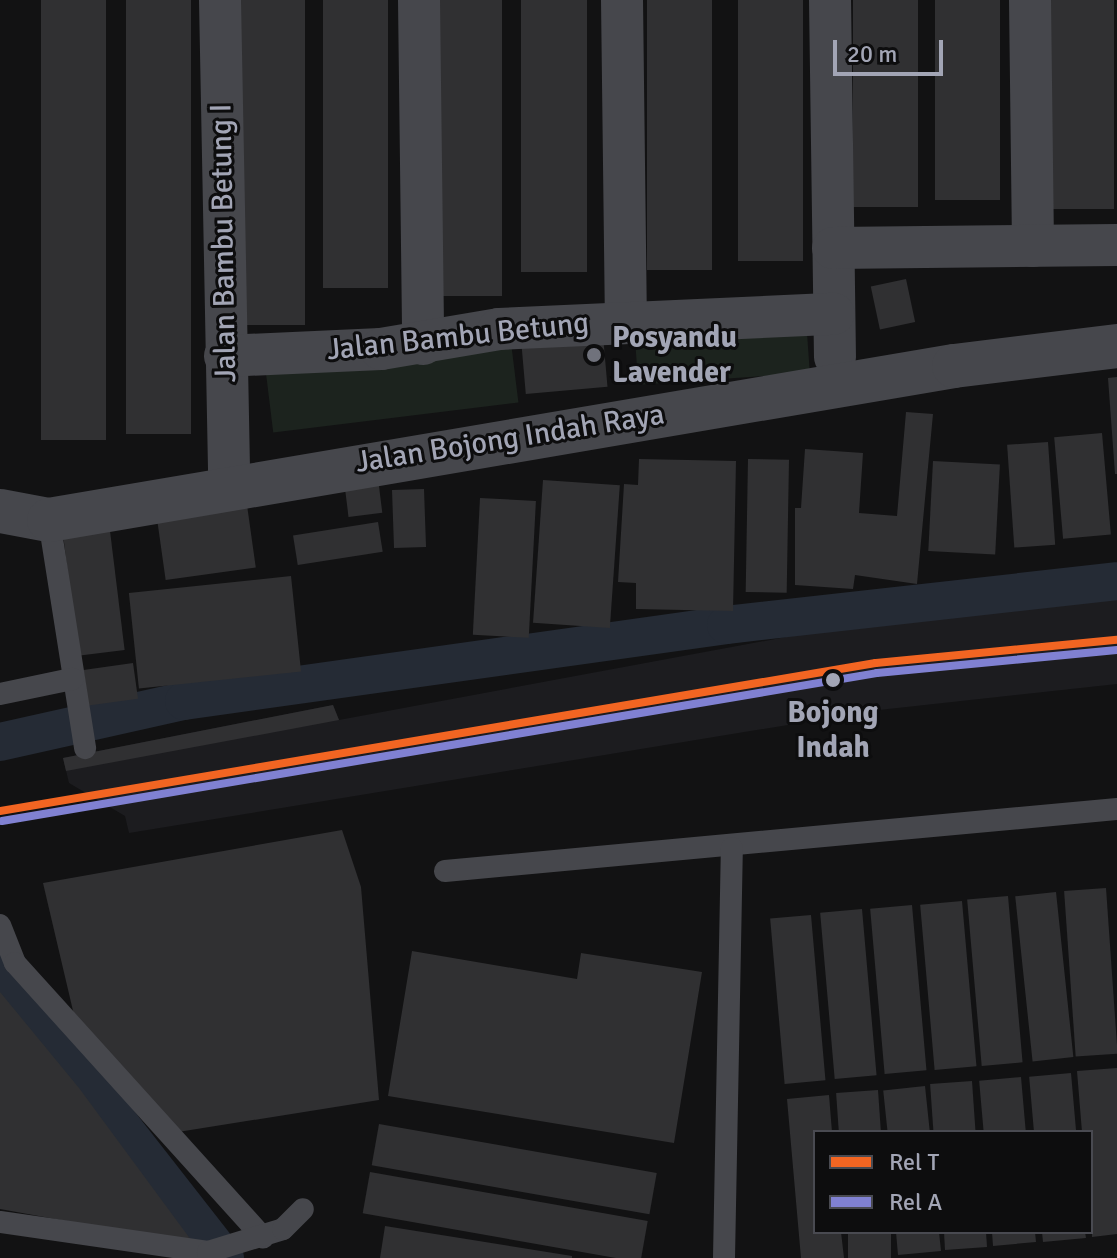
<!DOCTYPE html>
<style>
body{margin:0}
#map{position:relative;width:1117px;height:1258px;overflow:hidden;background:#121213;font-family:Signika,sans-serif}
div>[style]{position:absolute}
.built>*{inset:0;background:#1c1c1f}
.green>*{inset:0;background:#1c231e;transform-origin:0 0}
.canal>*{height:38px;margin:-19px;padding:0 19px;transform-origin:19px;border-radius:19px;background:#252b35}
.building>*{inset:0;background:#303032;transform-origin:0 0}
.service>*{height:22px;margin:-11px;padding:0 11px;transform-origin:11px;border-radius:11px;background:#46474c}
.minor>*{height:42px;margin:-21px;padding:0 21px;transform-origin:21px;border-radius:21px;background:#46474c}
.tertiary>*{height:44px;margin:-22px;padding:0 22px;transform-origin:22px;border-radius:22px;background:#46474c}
.rail-1>*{height:8px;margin:-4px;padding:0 4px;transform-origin:4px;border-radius:4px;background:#f26522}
.rail-2>*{height:8px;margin:-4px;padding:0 4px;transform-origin:4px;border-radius:4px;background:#8081d2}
.dots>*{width:22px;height:22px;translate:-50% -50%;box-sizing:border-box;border:4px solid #0d0d0e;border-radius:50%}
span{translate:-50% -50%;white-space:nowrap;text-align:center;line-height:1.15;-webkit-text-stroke:6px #0d0d0e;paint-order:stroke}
.street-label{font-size:30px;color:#a2a5b5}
.poi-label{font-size:30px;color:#a2a5b5;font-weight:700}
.left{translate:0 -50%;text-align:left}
.stop-label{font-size:30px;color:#a2a5b5;font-weight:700}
.legend{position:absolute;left:813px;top:1130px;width:280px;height:104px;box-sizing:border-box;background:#0d0d0e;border:2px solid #494a51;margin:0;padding:10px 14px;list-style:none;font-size:24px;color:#a2a5b5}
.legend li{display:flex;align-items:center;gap:16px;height:40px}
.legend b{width:40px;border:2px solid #494a51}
.scale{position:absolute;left:833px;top:40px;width:110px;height:36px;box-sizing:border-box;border:4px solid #a2a5b5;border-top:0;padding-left:10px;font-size:24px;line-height:28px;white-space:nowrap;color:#a2a5b5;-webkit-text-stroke:6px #0d0d0e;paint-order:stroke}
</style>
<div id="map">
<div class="built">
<div style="clip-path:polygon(1117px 597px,1117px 684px,879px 710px,129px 833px,125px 816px,69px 783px,63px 758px,333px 705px,339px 720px,883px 619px)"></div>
</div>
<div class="green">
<div style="left:805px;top:304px;width:69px;height:172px;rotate:86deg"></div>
<div style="left:510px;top:334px;width:69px;height:247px;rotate:83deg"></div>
</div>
<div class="canal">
<div style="left:0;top:742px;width:189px;rotate:-12.6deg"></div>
<div style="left:184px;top:701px;width:547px;rotate:-7.98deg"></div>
<div style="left:726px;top:625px;width:393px;rotate:-6.4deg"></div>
<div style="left:0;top:959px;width:21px;rotate:71deg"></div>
<div style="left:7px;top:979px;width:354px;rotate:52deg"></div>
</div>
<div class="building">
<div style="left:41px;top:0;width:65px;height:440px"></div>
<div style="left:126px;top:0;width:65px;height:434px"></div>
<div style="left:240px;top:0;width:65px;height:325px"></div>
<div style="left:323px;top:0;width:65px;height:288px"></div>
<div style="left:438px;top:0;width:64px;height:296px"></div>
<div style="left:521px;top:0;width:66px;height:272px"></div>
<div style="left:647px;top:0;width:65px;height:270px"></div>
<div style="left:738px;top:0;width:65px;height:261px"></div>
<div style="left:853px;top:0;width:65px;height:207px"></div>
<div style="left:935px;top:0;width:65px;height:200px"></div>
<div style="left:1050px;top:0;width:64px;height:209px"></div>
<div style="left:906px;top:279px;width:44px;height:36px;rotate:78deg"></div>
<div style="left:602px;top:324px;width:63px;height:82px;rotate:85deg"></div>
<div style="clip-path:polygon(1117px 377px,1117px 474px,1115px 474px,1108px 378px)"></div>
<div style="clip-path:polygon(906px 412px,933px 414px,917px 584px,855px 575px,853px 589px,795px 585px,795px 508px,801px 508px,805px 449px,863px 453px,859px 513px,897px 516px)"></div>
<div style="left:1102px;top:433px;width:102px;height:48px;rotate:85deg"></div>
<div style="left:1048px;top:442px;width:103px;height:41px;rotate:86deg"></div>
<div style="clip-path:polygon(639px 459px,736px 461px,733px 611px,636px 609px,636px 583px,618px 582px,624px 484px,638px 485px)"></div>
<div style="left:748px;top:459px;width:41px;height:133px;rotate:1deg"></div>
<div style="left:933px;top:461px;width:67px;height:90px;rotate:3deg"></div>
<div style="left:378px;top:478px;width:35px;height:34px;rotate:83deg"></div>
<div style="left:543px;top:480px;width:77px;height:143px;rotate:4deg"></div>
<div style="left:424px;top:489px;width:58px;height:32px;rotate:88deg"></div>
<div style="left:480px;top:498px;width:56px;height:137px;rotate:3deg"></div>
<div style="left:247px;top:505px;width:63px;height:91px;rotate:82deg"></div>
<div style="left:378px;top:522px;width:30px;height:86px;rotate:81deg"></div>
<div style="left:110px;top:531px;width:120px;height:47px;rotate:83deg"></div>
<div style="left:291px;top:576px;width:96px;height:163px;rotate:84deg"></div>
<div style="left:133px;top:663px;width:36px;height:50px;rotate:82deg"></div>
<div style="clip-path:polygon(333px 705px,339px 720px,66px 771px,63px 758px)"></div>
<div style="clip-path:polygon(342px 830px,361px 887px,379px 1100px,178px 1132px,74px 1015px,43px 883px)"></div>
<div style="left:1106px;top:888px;width:166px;height:42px;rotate:86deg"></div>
<div style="left:1056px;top:892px;width:166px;height:41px;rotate:84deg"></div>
<div style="left:1008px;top:896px;width:167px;height:41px;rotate:85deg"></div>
<div style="left:962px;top:901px;width:166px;height:42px;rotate:85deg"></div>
<div style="left:912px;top:905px;width:166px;height:42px;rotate:85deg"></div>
<div style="left:862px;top:909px;width:167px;height:42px;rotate:85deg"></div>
<div style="left:811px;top:915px;width:166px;height:41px;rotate:85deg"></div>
<div style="clip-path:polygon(412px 951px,577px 979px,581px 953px,702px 972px,674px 1143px,388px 1096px)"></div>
<div style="clip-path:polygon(0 992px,79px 1088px,194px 1244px,0 1209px)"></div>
<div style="clip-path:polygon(1117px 1068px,1117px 1234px,1092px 1237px,1091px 1132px,1082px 1132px,1077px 1071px)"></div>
<div style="left:1071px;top:1073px;width:59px;height:42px;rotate:85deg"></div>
<div style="left:1021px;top:1077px;width:55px;height:42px;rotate:85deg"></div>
<div style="left:972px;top:1081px;width:51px;height:42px;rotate:86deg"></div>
<div style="left:925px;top:1086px;width:46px;height:42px;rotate:84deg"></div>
<div style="left:878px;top:1090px;width:42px;height:42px;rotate:86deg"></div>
<div style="clip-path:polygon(829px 1095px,832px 1132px,815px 1132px,815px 1232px,841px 1232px,844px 1258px,801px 1258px,787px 1099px)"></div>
<div style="left:379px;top:1124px;width:282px;height:42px;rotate:10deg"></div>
<div style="left:370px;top:1172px;width:282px;height:42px;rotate:10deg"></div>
<div style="clip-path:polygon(385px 1226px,572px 1256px,572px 1258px,380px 1258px)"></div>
<div style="left:848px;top:1232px;width:43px;height:26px"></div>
<div style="clip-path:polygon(896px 1232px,939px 1232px,941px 1251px,898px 1255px)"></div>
<div style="clip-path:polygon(944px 1232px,986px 1232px,987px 1247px,945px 1250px)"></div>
<div style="clip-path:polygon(992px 1232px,1035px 1232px,1036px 1242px,993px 1246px)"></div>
<div style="clip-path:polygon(1042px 1232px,1085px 1232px,1086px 1238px,1043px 1242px)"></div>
</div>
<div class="service">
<div style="left:49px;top:520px;width:231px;rotate:81deg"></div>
<div style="left:0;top:694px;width:74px;rotate:-11.8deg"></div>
<div style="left:445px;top:871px;width:675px;rotate:-5.27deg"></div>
<div style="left:0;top:925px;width:41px;rotate:68.5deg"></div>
<div style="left:15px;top:963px;width:370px;rotate:47.9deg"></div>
<div style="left:0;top:1222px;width:210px;rotate:8.2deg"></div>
<div style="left:208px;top:1252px;width:78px;rotate:-17deg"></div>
<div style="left:283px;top:1229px;width:28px;rotate:-45deg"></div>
<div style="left:724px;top:1258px;width:410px;rotate:-88.9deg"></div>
</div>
<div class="minor">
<div style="left:220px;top:0;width:486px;rotate:88.9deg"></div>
<div style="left:419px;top:0;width:344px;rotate:89.3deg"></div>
<div style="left:622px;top:0;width:321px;rotate:89.3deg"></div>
<div style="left:830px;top:0;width:357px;rotate:89.2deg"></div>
<div style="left:1030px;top:0;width:246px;rotate:89.3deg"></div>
<div style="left:833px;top:248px;width:284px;rotate:-0.6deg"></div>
<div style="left:225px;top:356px;width:156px;rotate:-2.6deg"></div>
<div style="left:381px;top:349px;width:120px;rotate:-9.6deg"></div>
<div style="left:499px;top:329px;width:335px;rotate:-2.6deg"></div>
</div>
<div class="tertiary">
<div style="left:0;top:511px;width:50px;rotate:10.4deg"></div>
<div style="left:49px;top:520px;width:918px;rotate:-9.66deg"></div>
<div style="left:954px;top:366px;width:164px;rotate:-7deg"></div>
</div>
<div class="rail-1">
<div style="left:0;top:811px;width:888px;rotate:-9.59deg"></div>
<div style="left:876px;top:663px;width:242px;rotate:-5.5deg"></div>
</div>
<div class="rail-2">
<div style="left:2px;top:821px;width:887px;rotate:-9.6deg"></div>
<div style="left:877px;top:673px;width:241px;rotate:-5.5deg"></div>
</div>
<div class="dots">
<div style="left:594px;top:355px;background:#70727c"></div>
<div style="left:833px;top:680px;background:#a2a5b5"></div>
</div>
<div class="street-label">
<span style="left:224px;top:243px;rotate:-91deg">Jalan Bambu Betung I</span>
<span style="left:458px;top:337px;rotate:-6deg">Jalan Bambu Betung</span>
<span style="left:510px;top:439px;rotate:-9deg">Jalan Bojong Indah Raya</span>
</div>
<div class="poi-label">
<span class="left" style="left:612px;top:355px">Posyandu<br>Lavender</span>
</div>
<div class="stop-label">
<span style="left:833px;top:730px">Bojong<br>Indah</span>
</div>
<ul class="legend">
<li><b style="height:10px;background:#f26522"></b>Rel T</li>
<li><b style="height:10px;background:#8081d2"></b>Rel A</li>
</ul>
<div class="scale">20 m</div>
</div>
